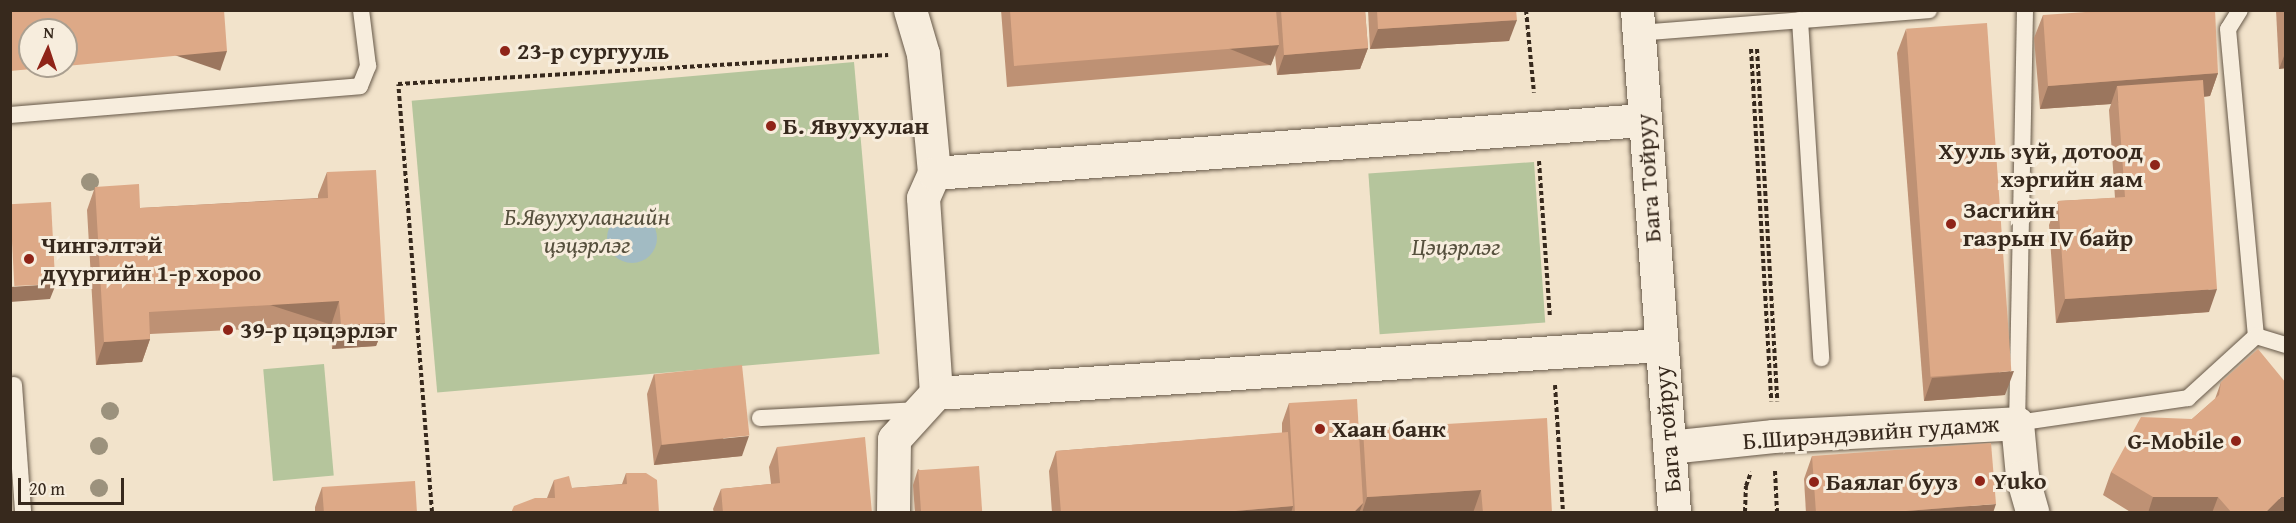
<!DOCTYPE html>
<meta charset="utf-8">
<style>
body{margin:0}
#map{position:relative;width:2296px;height:523px;overflow:hidden;background:#f2e3cb;font-family:"Gentium Book Plus",serif}
div>[style]{position:absolute}
.green>*{inset:0;background:#b5c59c;transform-origin:0 0}
.water>*{inset:0;background:#a2bbc3}
.round{border-radius:50%}
.path>*{height:4px;margin-top:-2px;transform-origin:0;background:repeating-linear-gradient(90deg,#37291d 0 4.5px,transparent 0 7.5px)}
.roads{filter:drop-shadow(0 0 2px #665848) drop-shadow(0 0 2px #665848)}
.service>*{height:16px;margin:-8px;padding:0 8px;transform-origin:8px;border-radius:8px;background:#f7eddd}
.minor>*{height:33px;margin:-16.5px;padding:0 16.5px;transform-origin:16.5px;border-radius:16.5px;background:#f7eddd}
.secondary>*{height:33px;margin:-16.5px;padding:0 16.5px;transform-origin:16.5px;border-radius:16.5px;background:#f7eddd}
.trees>*{width:18px;height:18px;margin:-9px;border-radius:50%;background:#9c927d}
.wall>*{inset:0;background:#be9174}
.shaded-wall>*{inset:0;background:#9b765e;transform-origin:0 0}
.building>*{inset:0;background:#dda987;transform-origin:0 0}
.dots>*{width:16px;height:16px;translate:-50% -50%;box-sizing:border-box;border:3px solid #f7eddd;border-radius:50%}
span{translate:-50% -50%;white-space:nowrap;text-align:center;line-height:1.15;-webkit-text-stroke:6px #f7eddd;paint-order:stroke}
.poi-label{font-size:24px;color:#37291d;font-weight:700}
.left{translate:0 -50%;text-align:left}
.right{translate:-100% -50%;text-align:right}
.street-label{font-size:24px;color:#37291d}
.park-label{font-size:24px;color:#56503d;font-style:italic}
.frame{position:absolute;inset:0;border:12px solid #37291d;pointer-events:none}
.north{position:absolute;left:18px;top:18px;width:60px;height:60px;box-sizing:border-box;background:#f7eddd;border:2px solid #aa9f90;border-radius:50%;rotate:3deg;font-size:16px;font-weight:700;line-height:24px;text-align:center;color:#37291d}
.north::after{content:'';display:block;margin:auto;width:21px;height:27px;background:#8f2418;clip-path:polygon(50% 0,100% 100%,50% 72%,0 100%)}
.scale{position:absolute;left:18px;top:478px;width:106px;height:27px;box-sizing:border-box;border:3px solid #37291d;border-top:0;padding-left:8px;font-size:18px;line-height:21px;white-space:nowrap;color:#37291d;-webkit-text-stroke:4px #f7eddd;paint-order:stroke}
</style>
<div id="map">
<div class="green">
<div style="left:854px;top:62px;width:293px;height:444px;rotate:85deg"></div>
<div style="left:1534px;top:162px;width:161px;height:166px;rotate:86deg"></div>
<div style="left:324px;top:364px;width:112px;height:61px;rotate:85deg"></div>
</div>
<div class="water">
<div class="round" style="left:607px;top:213px;width:50px;height:50px"></div>
</div>
<div class="path">
<div style="left:1526px;top:10px;width:83px;rotate:84.5deg"></div>
<div style="left:1751px;top:49px;width:353px;rotate:86.7deg"></div>
<div style="left:1757px;top:49px;width:353px;rotate:86.7deg"></div>
<div style="left:1539px;top:161px;width:157px;rotate:86deg"></div>
<div style="left:1555px;top:385px;width:127px;rotate:86.4deg"></div>
<div style="left:1775px;top:471px;width:41px;rotate:87.2deg"></div>
<div style="left:432px;top:512px;width:429px;rotate:-94.5deg"></div>
<div style="left:398px;top:84px;width:491px;rotate:-3.4deg"></div>
<div style="left:1745px;top:512px;width:26px;rotate:-88deg"></div>
<div style="left:1746px;top:486px;width:15px;rotate:-70deg"></div>
</div>
<div class="roads">
<div class="service">
<div style="left:2025px;top:10px;width:413px;rotate:91.1deg"></div>
<div style="left:2017px;top:423px;width:173px;rotate:-8.3deg"></div>
<div style="left:2188px;top:398px;width:92px;rotate:-42.4deg"></div>
<div style="left:2240px;top:10px;width:22px;rotate:122deg"></div>
<div style="left:2228px;top:29px;width:308px;rotate:84.8deg"></div>
<div style="left:1800px;top:20px;width:339px;rotate:86.4deg"></div>
<div style="left:1638px;top:33px;width:292px;rotate:-4.5deg"></div>
<div style="left:10px;top:115px;width:351px;rotate:-4.7deg"></div>
<div style="left:360px;top:86px;width:22px;rotate:-68deg"></div>
<div style="left:368px;top:66px;width:56px;rotate:-97.1deg"></div>
<div style="left:2256px;top:336px;width:31px;rotate:17deg"></div>
<div style="left:14px;top:385px;width:127px;rotate:85.9deg"></div>
<div style="left:760px;top:418px;width:157px;rotate:-2.9deg"></div>
</div>
<div class="minor">
<div style="left:910px;top:10px;width:46px;rotate:73.5deg"></div>
<div style="left:923px;top:54px;width:120px;rotate:84.7deg"></div>
<div style="left:934px;top:173px;width:27px;rotate:114deg"></div>
<div style="left:923px;top:198px;width:195px;rotate:86.2deg"></div>
<div style="left:934px;top:173px;width:711px;rotate:-4.28deg"></div>
<div style="left:936px;top:393px;width:726px;rotate:-3.79deg"></div>
<div style="left:1669px;top:447px;width:105px;rotate:-6deg"></div>
<div style="left:1773px;top:436px;width:244px;rotate:-3deg"></div>
<div style="left:2017px;top:423px;width:53px;rotate:84.6deg"></div>
<div style="left:2022px;top:476px;width:37px;rotate:74deg"></div>
<div style="left:893px;top:512px;width:73px;rotate:-89.2deg"></div>
<div style="left:894px;top:439px;width:62px;rotate:-47.6deg"></div>
</div>
<div class="secondary">
<div style="left:1637px;top:10px;width:503px;rotate:85.78deg"></div>
</div>
</div>
<div class="trees">
<div style="left:90px;top:182px"></div>
<div style="left:110px;top:411px"></div>
<div style="left:99px;top:446px"></div>
<div style="left:99px;top:488px"></div>
</div>
<div class="wall">
<div style="clip-path:polygon(1001px 10px,1365px 10px,1368px 48px,1360px 69px,1277px 75px,1275px 54px,1271px 65px,1007px 87px)"></div>
<div style="clip-path:polygon(1368px 10px,1516px 10px,1509px 41px,1370px 49px)"></div>
<div style="clip-path:polygon(2276px 10px,2286px 10px,2286px 68px,2279px 69px)"></div>
<div style="clip-path:polygon(2043px 15px,2218px 73px,2210px 96px,2204px 97px,2209px 312px,2056px 323px,2049px 225px,2058px 201px,2115px 198px,2109px 110px,2111px 104px,2040px 109px,2034px 38px)"></div>
<div style="clip-path:polygon(1906px 29px,2005px 395px,1924px 401px,1897px 53px)"></div>
<div style="clip-path:polygon(327px 172px,385px 323px,376px 346px,332px 349px,331px 325px,150px 334px,150px 339px,142px 362px,96px 365px,87px 210px,95px 187px,140px 208px,318px 198px,318px 195px)"></div>
<div style="clip-path:polygon(654px 374px,742px 456px,654px 465px,647px 394px)"></div>
<div style="clip-path:polygon(2221px 382px,2286px 513px,2132px 513px,2103px 495px,2111px 472px,2192px 419px,2215px 399px)"></div>
<div style="clip-path:polygon(1289px 403px,1359px 440px,1363px 429px,1552px 513px,1052px 513px,1049px 471px,1056px 451px,1282px 433px,1282px 423px)"></div>
<div style="clip-path:polygon(777px 447px,872px 513px,714px 513px,713px 509px,721px 489px,771px 484px,769px 467px)"></div>
<div style="clip-path:polygon(1812px 456px,1993px 513px,1806px 513px,1804px 479px)"></div>
<div style="clip-path:polygon(918px 469px,982px 513px,915px 513px,913px 485px)"></div>
<div style="clip-path:polygon(626px 473px,659px 513px,547px 498px,554px 480px,572px 488px,622px 484px)"></div>
<div style="clip-path:polygon(322px 487px,417px 513px,315px 513px,315px 507px)"></div>
</div>
<div class="shaded-wall">
<div style="clip-path:polygon(1517px 20px,1509px 41px,1370px 49px,1378px 29px)"></div>
<div style="left:1279px;top:45px;width:22px;height:266px;rotate:112deg"></div>
<div style="clip-path:polygon(1368px 48px,1360px 69px,1277px 75px,1284px 55px)"></div>
<div style="left:227px;top:51px;width:21px;height:218px;rotate:109deg"></div>
<div style="clip-path:polygon(2286px 51px,2286px 68px,2279px 69px)"></div>
<div style="clip-path:polygon(2218px 73px,2210px 96px,2118px 103px,2117px 86px,2111px 104px,2040px 109px,2048px 86px)"></div>
<div style="clip-path:polygon(56px 284px,50px 299px,10px 302px,10px 287px)"></div>
<div style="clip-path:polygon(2217px 289px,2209px 312px,2056px 323px,2065px 299px)"></div>
<div style="left:339px;top:301px;width:25px;height:190px;rotate:108deg"></div>
<div style="clip-path:polygon(385px 323px,376px 346px,332px 349px,341px 325px)"></div>
<div style="clip-path:polygon(150px 339px,142px 362px,96px 365px,104px 342px)"></div>
<div style="clip-path:polygon(2014px 371px,2005px 395px,1924px 401px,1932px 378px)"></div>
<div style="clip-path:polygon(749px 436px,742px 456px,654px 465px,661px 445px)"></div>
<div style="clip-path:polygon(1481px 490px,1473px 513px,1362px 513px,1367px 497px)"></div>
<div style="clip-path:polygon(2153px 497px,2218px 497px,2212px 513px,2148px 513px)"></div>
<div style="clip-path:polygon(2281px 497px,2286px 497px,2286px 513px,2265px 513px)"></div>
<div style="clip-path:polygon(1363px 503px,1359px 513px,1353px 513px)"></div>
<div style="clip-path:polygon(1996px 504px,1993px 513px,1880px 513px)"></div>
<div style="clip-path:polygon(1293px 506px,1291px 513px,1212px 513px)"></div>
</div>
<div class="building">
<div style="clip-path:polygon(10px 10px,224px 10px,227px 51px,66px 66px,66px 30px,30px 30px,30px 66px,64px 66px,10px 71px)"></div>
<div style="clip-path:polygon(1010px 10px,1276px 10px,1279px 45px,1014px 66px)"></div>
<div style="clip-path:polygon(1281px 10px,1365px 10px,1368px 48px,1284px 55px)"></div>
<div style="clip-path:polygon(1377px 10px,1516px 10px,1517px 20px,1378px 29px)"></div>
<div style="clip-path:polygon(2114px 10px,2215px 10px,2218px 73px,2048px 86px,2043px 15px)"></div>
<div style="clip-path:polygon(2284px 10px,2286px 10px,2286px 32px)"></div>
<div style="left:1987px;top:23px;width:349px;height:81px;rotate:86deg"></div>
<div style="clip-path:polygon(2203px 80px,2217px 289px,2065px 299px,2058px 201px,2125px 197px,2117px 86px)"></div>
<div style="clip-path:polygon(376px 170px,385px 323px,341px 325px,339px 301px,149px 312px,150px 339px,104px 342px,95px 187px,139px 184px,140px 208px,328px 198px,327px 172px)"></div>
<div style="left:51px;top:202px;width:82px;height:41px;rotate:87deg"></div>
<div style="clip-path:polygon(2258px 349px,2286px 383px,2286px 497px,2281px 497px,2265px 513px,2232px 513px,2218px 497px,2153px 497px,2111px 472px,2141px 417px,2192px 419px,2219px 395px,2221px 382px)"></div>
<div style="left:742px;top:365px;width:71px;height:88px;rotate:84deg"></div>
<div style="clip-path:polygon(1357px 399px,1363px 503px,1353px 513px,1295px 513px,1289px 403px)"></div>
<div style="clip-path:polygon(1547px 418px,1552px 513px,1483px 513px,1481px 490px,1367px 497px,1363px 429px)"></div>
<div style="clip-path:polygon(1288px 432px,1293px 506px,1212px 513px,1061px 513px,1056px 451px)"></div>
<div style="clip-path:polygon(865px 437px,872px 513px,723px 513px,721px 489px,780px 483px,777px 447px)"></div>
<div style="clip-path:polygon(1991px 443px,1996px 504px,1880px 513px,1816px 513px,1812px 456px)"></div>
<div style="left:979px;top:466px;width:47px;height:61px;rotate:86deg"></div>
<div style="clip-path:polygon(626px 473px,646px 473px,657px 480px,659px 513px,511px 513px,514px 506px,535px 498px,555px 498px,554px 480px,569px 476px,572px 488px,627px 484px)"></div>
<div style="clip-path:polygon(415px 481px,417px 513px,324px 513px,322px 487px)"></div>
</div>
<div class="dots">
<div style="left:505px;top:51px;background:#8f2418"></div>
<div style="left:771px;top:126px;background:#8f2418"></div>
<div style="left:2155px;top:165px;background:#8f2418"></div>
<div style="left:1951px;top:224px;background:#8f2418"></div>
<div style="left:29px;top:259px;background:#8f2418"></div>
<div style="left:228px;top:330px;background:#8f2418"></div>
<div style="left:1320px;top:429px;background:#8f2418"></div>
<div style="left:2236px;top:441px;background:#8f2418"></div>
<div style="left:1980px;top:481px;background:#8f2418"></div>
<div style="left:1814px;top:482px;background:#8f2418"></div>
</div>
<div class="poi-label">
<span class="left" style="left:517px;top:51px">23-р сургууль</span>
<span class="left" style="left:783px;top:126px">Б. Явуухулан</span>
<span class="right" style="left:2143px;top:165px">Хууль зүй, дотоод<br>хэргийн яам</span>
<span class="left" style="left:1963px;top:224px">Засгийн<br>газрын IV байр</span>
<span class="left" style="left:41px;top:259px">Чингэлтэй<br>дүүргийн 1-р хороо</span>
<span class="left" style="left:240px;top:330px">39-р цэцэрлэг</span>
<span class="left" style="left:1332px;top:429px">Хаан банк</span>
<span class="right" style="left:2224px;top:441px">G-Mobile</span>
<span class="left" style="left:1992px;top:481px">Yuko</span>
<span class="left" style="left:1826px;top:482px">Баялаг бууз</span>
</div>
<div class="street-label">
<span style="left:1648px;top:178px;rotate:-94deg">Бага Тойруу</span>
<span style="left:1667px;top:429px;rotate:-95deg">Бага тойруу</span>
<span style="left:1871px;top:432px;rotate:-4deg">Б.Ширэндэвийн гудамж</span>
</div>
<div class="park-label">
<span style="left:587px;top:231px">Б.Явуухулангийн<br>цэцэрлэг</span>
<span style="left:1456px;top:247px">Цэцэрлэг</span>
</div>
<div class="frame"></div>
<div class="north">N</div>
<div class="scale">20 m</div>
</div>
